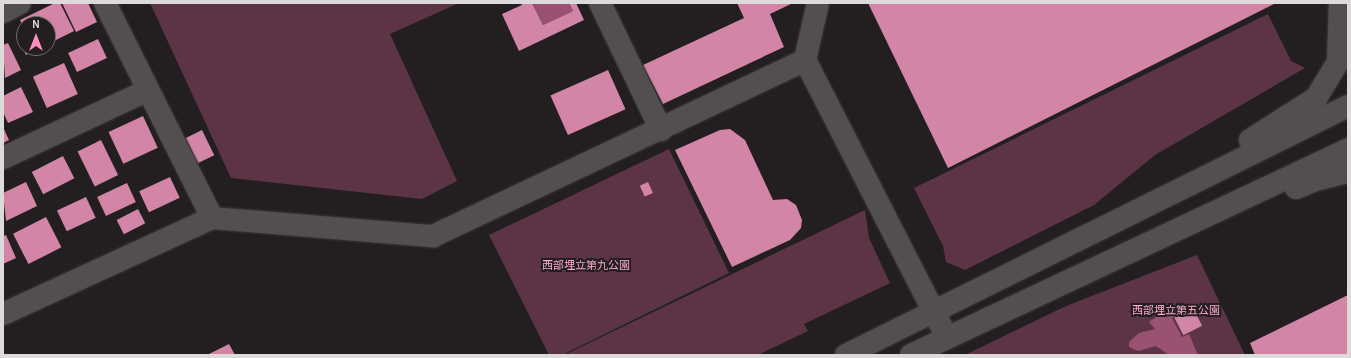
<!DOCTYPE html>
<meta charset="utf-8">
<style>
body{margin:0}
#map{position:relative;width:1351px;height:358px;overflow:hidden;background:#231f21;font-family:Karla,"Noto Sans JP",sans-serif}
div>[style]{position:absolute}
.green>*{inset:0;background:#5c3446}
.water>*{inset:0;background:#9a5272}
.building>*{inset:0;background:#d285a6;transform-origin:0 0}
.roads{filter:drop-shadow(0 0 1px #3f3b3d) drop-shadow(0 0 1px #3f3b3d)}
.minor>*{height:22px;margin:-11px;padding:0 11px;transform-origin:11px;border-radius:11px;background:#534f50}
.tertiary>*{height:22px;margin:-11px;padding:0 11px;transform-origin:11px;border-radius:11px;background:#534f50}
span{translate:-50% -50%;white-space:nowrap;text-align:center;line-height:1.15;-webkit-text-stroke:4px #231f21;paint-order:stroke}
.park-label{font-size:11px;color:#fba8cb}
.frame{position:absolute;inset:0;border:4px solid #dcdadb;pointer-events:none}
.north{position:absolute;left:16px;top:16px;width:40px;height:40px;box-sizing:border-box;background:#231f21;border:1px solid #6d6a6b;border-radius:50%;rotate:0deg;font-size:11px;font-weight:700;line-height:16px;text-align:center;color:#dcdadb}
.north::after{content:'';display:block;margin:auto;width:14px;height:18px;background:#fd8ebf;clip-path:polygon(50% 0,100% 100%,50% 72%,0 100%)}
</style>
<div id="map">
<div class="green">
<div style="clip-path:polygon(150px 3px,459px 3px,390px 34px,457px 181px,422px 199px,231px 178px)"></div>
<div style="clip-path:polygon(1268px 14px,1291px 61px,1305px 68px,1155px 155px,1094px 205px,965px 270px,946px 262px,943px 246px,914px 188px)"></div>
<div style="clip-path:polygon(669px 149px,729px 273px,562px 355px,549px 355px,489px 235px)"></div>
<div style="clip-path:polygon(865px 210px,869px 238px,890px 283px,804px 324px,808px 331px,758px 355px,564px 355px)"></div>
<div style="clip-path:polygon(1197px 255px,1245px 355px,965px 355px,1066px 306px)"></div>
</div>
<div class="water">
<div style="clip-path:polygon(532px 3px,569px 3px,573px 11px,543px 25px)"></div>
<div style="clip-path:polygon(1176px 310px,1180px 313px,1172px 318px,1182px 337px,1189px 334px,1198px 355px,1169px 355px,1156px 346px,1138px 351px,1129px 347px,1129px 342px,1139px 333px,1155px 329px,1149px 322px,1165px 311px)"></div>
</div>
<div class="building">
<div style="clip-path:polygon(55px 3px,60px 3px,74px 31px,48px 44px,48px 24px,24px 24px,24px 28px,20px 20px)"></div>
<div style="clip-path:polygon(62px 3px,88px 3px,97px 22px,76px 32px)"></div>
<div style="clip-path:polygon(521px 3px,532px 3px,543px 25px,573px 11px,569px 3px,576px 3px,584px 20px,519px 51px,502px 14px,522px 5px)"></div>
<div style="clip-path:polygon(737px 3px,793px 3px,770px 14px,784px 47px,663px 104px,643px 65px,744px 18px)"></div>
<div style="clip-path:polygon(868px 3px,1276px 3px,948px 168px)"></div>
<div style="clip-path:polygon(24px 30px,24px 48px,39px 48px,26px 55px,16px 34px)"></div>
<div style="left:98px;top:39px;width:21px;height:33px;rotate:65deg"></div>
<div style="clip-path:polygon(8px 43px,21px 70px,5px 78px,3px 45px)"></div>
<div style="left:64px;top:63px;width:34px;height:34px;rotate:66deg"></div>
<div style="left:608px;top:70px;width:43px;height:63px;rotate:66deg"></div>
<div style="clip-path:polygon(21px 87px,33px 112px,8px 123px,3px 112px,3px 96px)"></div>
<div style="left:143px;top:116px;width:35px;height:38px;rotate:65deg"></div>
<div style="clip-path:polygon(3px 127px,9px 140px,3px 143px)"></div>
<div style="clip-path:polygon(730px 129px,745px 140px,773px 200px,787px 199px,796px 205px,802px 220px,801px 228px,790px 240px,732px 267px,675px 150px,720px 130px)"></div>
<div style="left:202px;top:130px;width:28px;height:18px;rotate:64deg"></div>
<div style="left:101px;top:140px;width:39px;height:26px;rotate:64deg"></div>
<div style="left:63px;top:156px;width:25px;height:35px;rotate:63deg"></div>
<div style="left:170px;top:177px;width:23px;height:34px;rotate:65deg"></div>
<div style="clip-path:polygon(26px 182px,37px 206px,6px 221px,3px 193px)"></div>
<div style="left:648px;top:182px;width:12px;height:9px;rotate:66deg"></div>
<div style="left:127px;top:183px;width:21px;height:33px;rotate:65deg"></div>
<div style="left:86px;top:197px;width:23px;height:32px;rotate:65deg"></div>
<div style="left:138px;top:209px;width:16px;height:24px;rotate:63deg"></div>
<div style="left:46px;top:217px;width:34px;height:37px;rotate:63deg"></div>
<div style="clip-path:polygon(6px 235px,16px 258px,3px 264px,3px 236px)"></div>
<div style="clip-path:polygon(1348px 295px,1348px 355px,1255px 355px,1250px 343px)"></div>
<div style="left:1193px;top:308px;width:20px;height:21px;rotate:63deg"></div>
<div style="clip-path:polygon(229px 344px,235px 355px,207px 355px)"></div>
</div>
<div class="roads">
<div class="minor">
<div style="left:105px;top:3px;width:240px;rotate:63.5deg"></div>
<div style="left:600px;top:3px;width:141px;rotate:64.3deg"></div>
<div style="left:3px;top:12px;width:19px;rotate:-28deg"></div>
<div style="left:3px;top:158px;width:160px;rotate:-25.1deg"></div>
<div style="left:3px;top:314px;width:230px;rotate:-24.7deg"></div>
<div style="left:212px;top:218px;width:222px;rotate:4.7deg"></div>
<div style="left:433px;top:236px;width:412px;rotate:-25.3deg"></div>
<div style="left:805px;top:60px;width:58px;rotate:-77.2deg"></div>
</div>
<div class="tertiary">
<div style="left:805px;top:60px;width:299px;rotate:62.9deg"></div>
<div style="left:1250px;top:140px;width:78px;rotate:-32.5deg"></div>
<div style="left:1316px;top:98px;width:42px;rotate:-58.6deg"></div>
<div style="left:1338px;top:62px;width:59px;rotate:-88.1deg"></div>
<div style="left:1296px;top:188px;width:21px;rotate:-23deg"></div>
<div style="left:1315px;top:180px;width:34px;rotate:-14deg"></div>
<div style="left:846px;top:355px;width:560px;rotate:-26.38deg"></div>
<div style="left:911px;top:355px;width:483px;rotate:-25.2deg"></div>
</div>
</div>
<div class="park-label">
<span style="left:586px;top:266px">西部埋立第九公園</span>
<span style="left:1176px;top:311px">西部埋立第五公園</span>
</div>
<div class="frame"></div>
<div class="north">N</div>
</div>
